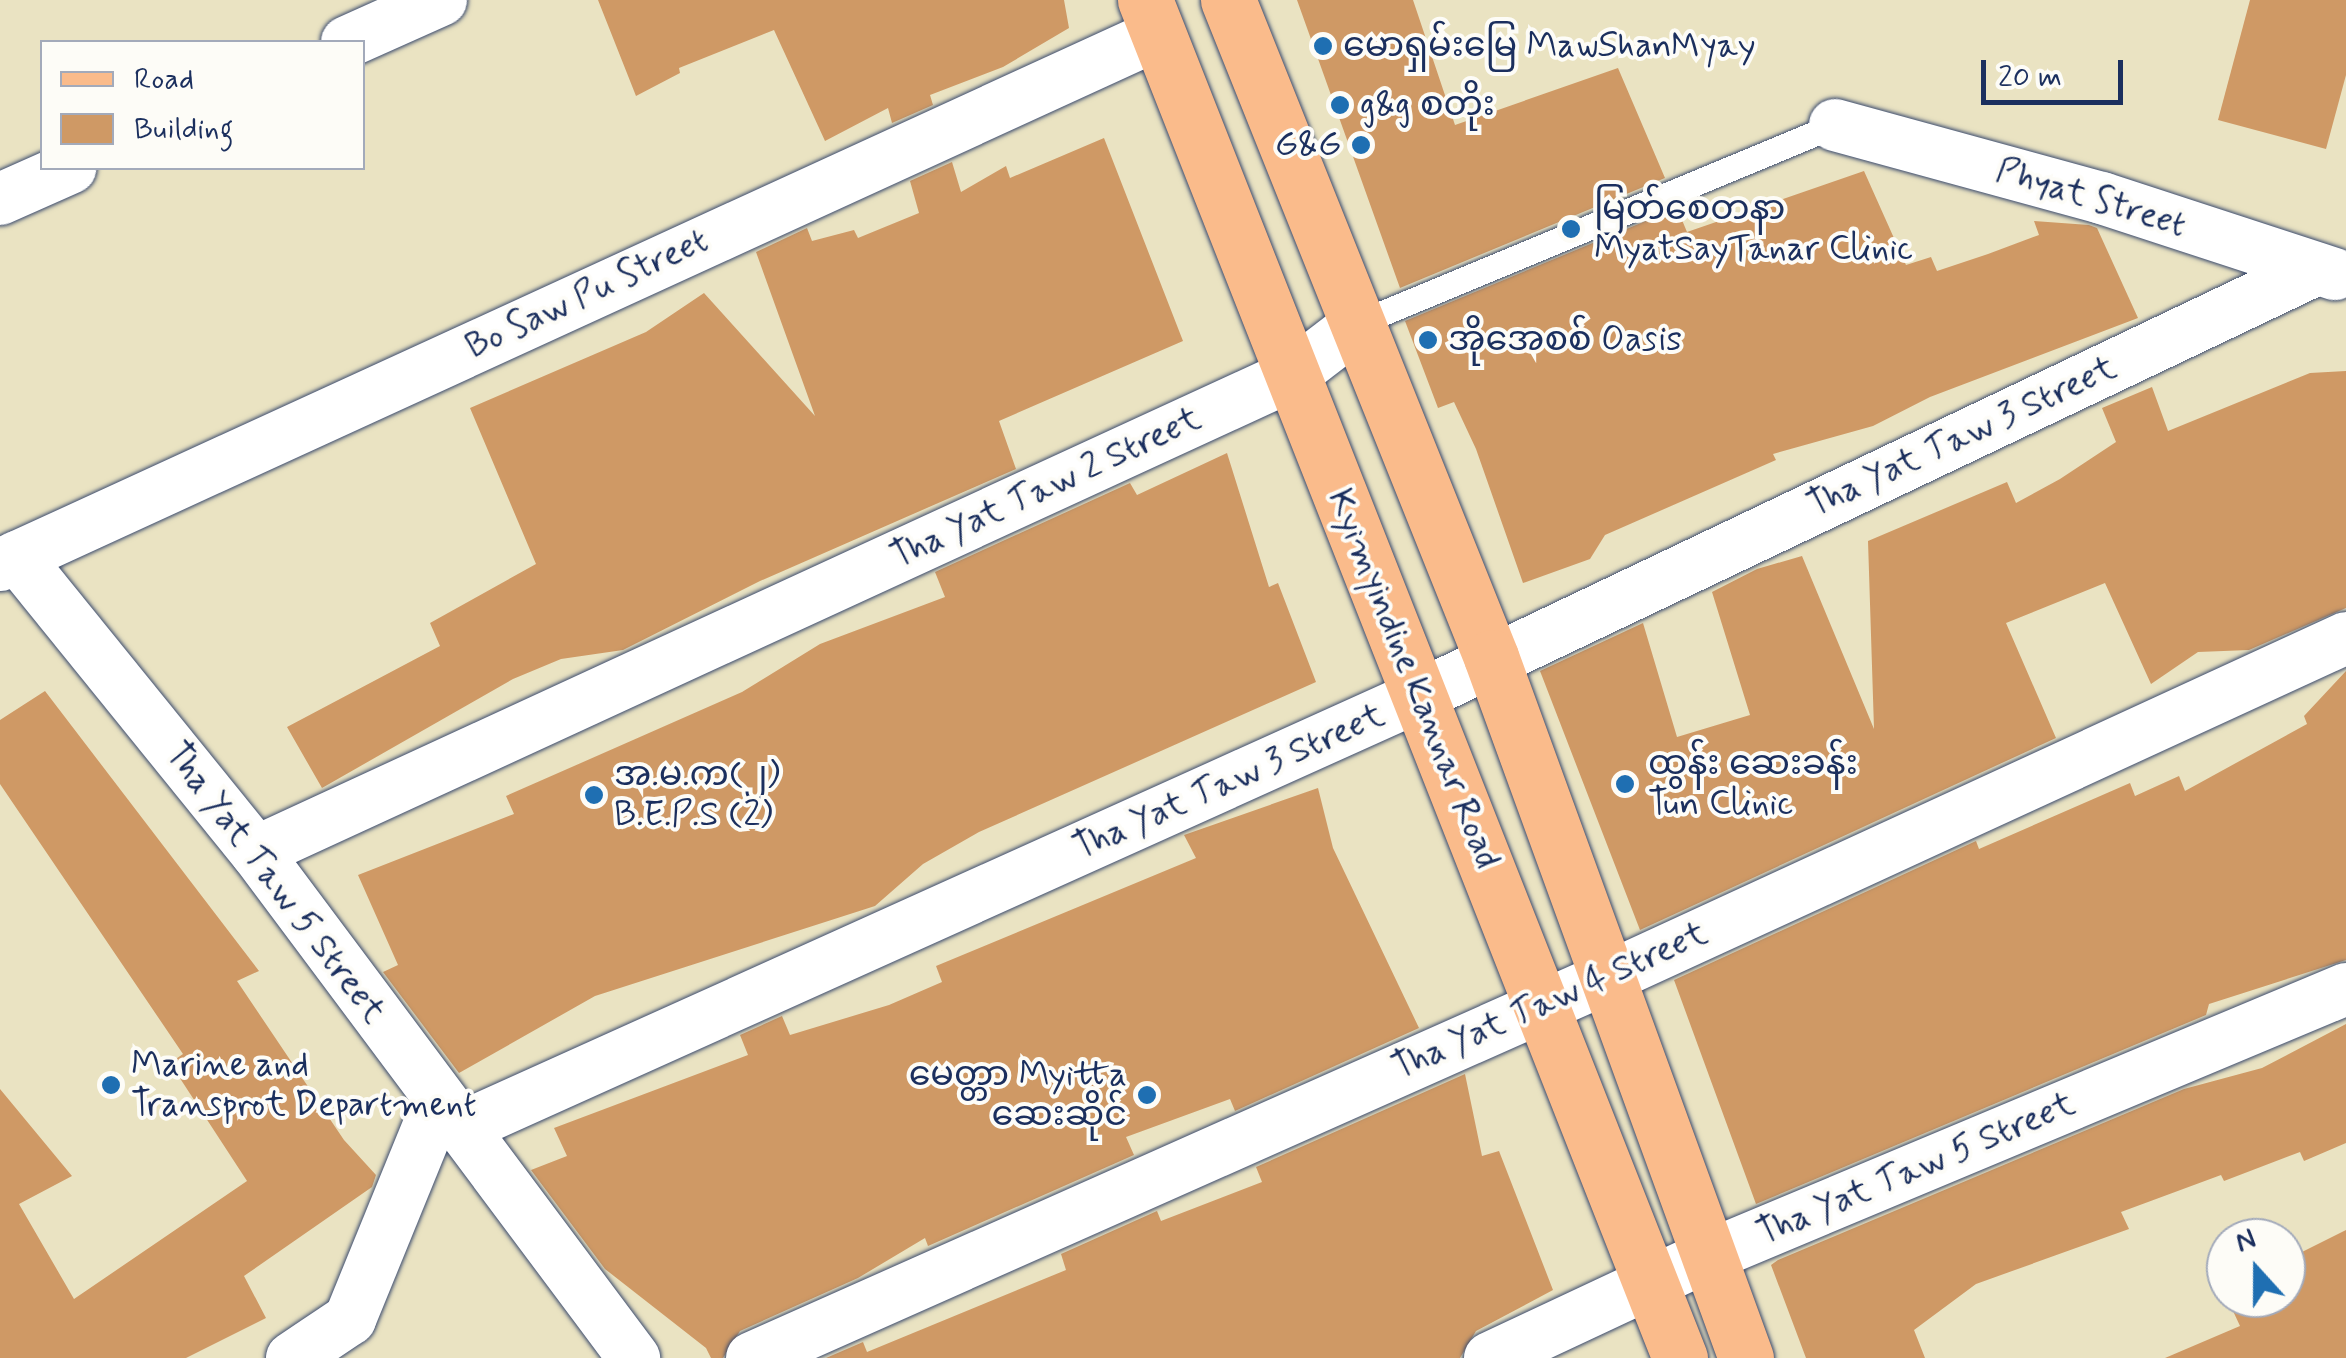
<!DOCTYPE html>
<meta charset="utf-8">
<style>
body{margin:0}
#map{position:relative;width:2346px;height:1358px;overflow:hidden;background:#eae3c2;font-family:Mynerve,"Noto Sans Myanmar",sans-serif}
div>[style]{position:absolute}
.building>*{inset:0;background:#cf9965}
.roads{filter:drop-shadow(0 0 2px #3a4a6d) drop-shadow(0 0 2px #3a4a6d)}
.lane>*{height:25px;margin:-12.5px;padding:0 12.5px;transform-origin:12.5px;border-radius:12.5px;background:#fff}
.street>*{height:52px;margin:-26px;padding:0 26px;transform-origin:26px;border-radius:26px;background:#fff}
.primary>*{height:55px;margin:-27.5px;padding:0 27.5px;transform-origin:27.5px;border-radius:27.5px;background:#fabb8b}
.dots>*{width:28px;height:28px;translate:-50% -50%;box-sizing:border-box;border:5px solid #fdfcf7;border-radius:50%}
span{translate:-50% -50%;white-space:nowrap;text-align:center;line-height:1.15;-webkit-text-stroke:8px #fdfcf7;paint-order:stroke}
.poi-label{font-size:35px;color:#1b2f5e}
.left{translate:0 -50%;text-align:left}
.right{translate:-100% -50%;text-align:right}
.street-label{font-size:35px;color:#1b2f5e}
.legend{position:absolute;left:40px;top:40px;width:325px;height:130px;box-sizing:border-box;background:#fdfcf7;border:2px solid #a3aaba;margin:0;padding:12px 18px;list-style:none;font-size:30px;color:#1b2f5e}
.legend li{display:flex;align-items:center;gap:20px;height:50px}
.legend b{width:50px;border:2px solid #a3aaba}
.north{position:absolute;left:2206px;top:1218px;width:100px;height:100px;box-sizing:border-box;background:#fdfcf7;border:2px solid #a3aaba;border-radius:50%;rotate:339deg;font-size:28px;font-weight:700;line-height:40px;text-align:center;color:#1b2f5e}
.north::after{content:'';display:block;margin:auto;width:35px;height:45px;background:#1f6fb2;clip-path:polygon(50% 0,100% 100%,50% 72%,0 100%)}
.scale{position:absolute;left:1981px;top:60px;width:142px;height:45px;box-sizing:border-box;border:5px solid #1b2f5e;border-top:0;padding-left:12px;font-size:30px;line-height:35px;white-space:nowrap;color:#1b2f5e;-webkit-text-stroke:8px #fdfcf7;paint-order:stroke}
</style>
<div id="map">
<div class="building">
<div style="clip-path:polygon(598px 0,1064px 0,1069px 28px,1003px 67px,930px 95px,933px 105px,892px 123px,888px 108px,825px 141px,774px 30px,679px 68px,680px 73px,636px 96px)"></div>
<div style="clip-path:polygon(1297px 0,1413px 0,1455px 125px,1618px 68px,1665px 178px,1400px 288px)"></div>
<div style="clip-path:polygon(2250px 0,2346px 0,2346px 75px,2326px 149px,2218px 120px)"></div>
<div style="clip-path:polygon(1104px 138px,1183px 341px,999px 421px,1016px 469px,760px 581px,623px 650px,561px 659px,513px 679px,322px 788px,287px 727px,440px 646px,430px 623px,536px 564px,470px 408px,646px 332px,704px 293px,815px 416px,756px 252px,807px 228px,812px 241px,854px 230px,858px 238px,919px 213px,910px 181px,952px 162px,961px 192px,1006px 166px,1010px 178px)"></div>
<div style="clip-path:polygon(1864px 171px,1906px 265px,1931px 257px,1937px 271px,1988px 254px,2039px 235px,2034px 221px,2089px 225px,2097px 228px,2138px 318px,1930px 397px,1873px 426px,1773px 454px,1776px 460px,1605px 535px,1590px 559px,1523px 583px,1476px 449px,1454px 402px,1438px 408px,1405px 321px,1677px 208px,1687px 232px)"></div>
<div style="clip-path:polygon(2346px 371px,2346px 608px,2249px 650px,2198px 652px,2151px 684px,2105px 583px,2006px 623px,2056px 738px,1640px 930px,1540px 671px,1643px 623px,1677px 737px,1750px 715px,1712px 592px,1757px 569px,1802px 556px,1874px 729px,1868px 541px,2007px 482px,2016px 503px,2060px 479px,2116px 442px,2102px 408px,2152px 387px,2168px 431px,2310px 373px)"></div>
<div style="clip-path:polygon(1227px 453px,1269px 587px,1278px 583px,1316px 682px,979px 832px,923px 864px,875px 906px,595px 996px,459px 1073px,383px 972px,398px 965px,358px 875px,514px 814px,506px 796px,742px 692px,820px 644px,945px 597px,935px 572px,1130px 483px,1137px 495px)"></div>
<div style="clip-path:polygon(2346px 671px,2346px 960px,2209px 1004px,2206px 1015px,1756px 1204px,1674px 980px,1976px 841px,1979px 849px,2130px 783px,2135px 796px,2179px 776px,2185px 791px,2307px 724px,2304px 716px)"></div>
<div style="clip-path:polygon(45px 691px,259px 971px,237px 981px,344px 1140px,376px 1175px,372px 1187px,244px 1276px,266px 1318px,186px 1358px,0 1358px,0 1089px,72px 1176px,19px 1204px,74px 1299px,247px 1181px,170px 1063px,183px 1054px,0 784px,0 720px)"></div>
<div style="clip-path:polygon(1318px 788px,1333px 848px,1419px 1028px,1235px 1111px,1230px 1099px,1126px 1137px,1134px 1155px,928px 1246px,925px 1238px,858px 1278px,740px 1331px,723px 1358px,711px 1358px,706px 1348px,605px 1269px,531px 1170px,567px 1156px,554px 1128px,748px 1055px,740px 1035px,782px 1016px,790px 1035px,889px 1005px,942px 982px,936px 966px,1196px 858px,1184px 835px)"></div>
<div style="clip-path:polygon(2346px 1024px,2346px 1143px,2304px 1161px,2300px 1152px,2224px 1181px,2221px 1175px,2121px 1212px,2129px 1229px,1976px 1284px,1914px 1330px,1925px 1358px,1806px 1358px,1771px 1265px,1778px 1260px,2184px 1089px,2262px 1068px)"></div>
<div style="clip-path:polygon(1465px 1074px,1482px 1156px,1499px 1151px,1553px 1290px,1476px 1331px,1460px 1358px,826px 1358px,863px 1342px,867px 1352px,1066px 1270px,1061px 1254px,1157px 1211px,1161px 1221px,1262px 1182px,1256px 1167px)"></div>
<div style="clip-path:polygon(2346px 1230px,2346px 1358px,2165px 1358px,2240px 1326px,2227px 1298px,2286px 1298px,2286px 1260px)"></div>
</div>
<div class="roads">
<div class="lane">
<div style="left:1361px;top:322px;width:513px;rotate:-22.57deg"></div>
</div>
<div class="street">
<div style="left:347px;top:42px;width:103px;rotate:-24.1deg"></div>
<div style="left:1835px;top:125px;width:277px;rotate:15.3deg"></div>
<div style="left:2102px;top:198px;width:245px;rotate:18.1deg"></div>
<div style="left:0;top:199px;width:77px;rotate:-23.9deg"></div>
<div style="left:17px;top:557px;width:380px;rotate:51deg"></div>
<div style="left:256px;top:852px;width:632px;rotate:53.24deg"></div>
<div style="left:0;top:565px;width:1275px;rotate:-24.62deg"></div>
<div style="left:256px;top:852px;width:1141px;rotate:-24.72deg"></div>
<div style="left:1292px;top:375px;width:87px;rotate:-37.5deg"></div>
<div style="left:461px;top:1128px;width:1051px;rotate:-24.27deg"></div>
<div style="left:1419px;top:696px;width:994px;rotate:-25.43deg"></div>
<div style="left:292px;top:1358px;width:70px;rotate:-33.9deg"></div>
<div style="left:350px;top:1319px;width:235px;rotate:-67.8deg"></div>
<div style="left:752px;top:1358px;width:938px;rotate:-23.97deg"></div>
<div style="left:1609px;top:977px;width:811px;rotate:-24.7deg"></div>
<div style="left:1490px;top:1358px;width:238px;rotate:-25.1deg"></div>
<div style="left:1706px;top:1257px;width:694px;rotate:-22.72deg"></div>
</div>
<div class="primary">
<div style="left:1145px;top:0;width:1460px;rotate:68.5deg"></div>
<div style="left:1228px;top:0;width:708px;rotate:68.18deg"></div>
<div style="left:1491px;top:657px;width:746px;rotate:70.01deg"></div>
</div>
</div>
<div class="dots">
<div style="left:1323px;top:46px;background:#1f6fb2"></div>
<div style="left:1340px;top:105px;background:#1f6fb2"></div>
<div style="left:1361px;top:145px;background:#1f6fb2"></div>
<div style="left:1571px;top:229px;background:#1f6fb2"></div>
<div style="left:1428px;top:340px;background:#1f6fb2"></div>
<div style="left:1625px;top:784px;background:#1f6fb2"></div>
<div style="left:594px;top:795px;background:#1f6fb2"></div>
<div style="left:111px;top:1085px;background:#1f6fb2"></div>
<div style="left:1147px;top:1095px;background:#1f6fb2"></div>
</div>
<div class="poi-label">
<span class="left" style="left:1343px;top:46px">မောရှမ်းမြေ MawShanMyay</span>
<span class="left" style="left:1360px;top:105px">g&amp;g စတိုး</span>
<span class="right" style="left:1341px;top:145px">G&amp;G</span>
<span class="left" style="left:1594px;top:229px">မြတ်စေတနာ<br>MyatSayTanar Clinic</span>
<span class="left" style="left:1448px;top:340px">အိုအေစစ် Oasis</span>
<span class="left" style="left:1648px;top:784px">ထွန်း ဆေးခန်း<br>Tun Clinic</span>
<span class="left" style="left:614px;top:795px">အ.မ.က(၂)<br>B.E.P.S (2)</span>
<span class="left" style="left:131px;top:1085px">Marine and<br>Transprot Department</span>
<span class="right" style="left:1127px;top:1095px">မေတ္တာ Myitta<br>ဆေးဆိုင်</span>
</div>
<div class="street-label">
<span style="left:2091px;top:198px;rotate:17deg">Phyat Street</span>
<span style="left:587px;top:294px;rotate:-25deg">Bo Saw Pu Street</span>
<span style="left:1962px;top:437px;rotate:-25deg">Tha Yat Taw 3 Street</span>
<span style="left:1046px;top:488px;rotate:-25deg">Tha Yat Taw 2 Street</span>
<span style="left:1413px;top:679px;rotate:68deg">Kyimyindine Kannar Road</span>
<span style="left:1229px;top:782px;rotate:-24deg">Tha Yat Taw 3 Street</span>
<span style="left:275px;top:883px;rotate:53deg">Tha Yat Taw 5 Street</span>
<span style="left:1550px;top:1001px;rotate:-24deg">Tha Yat Taw 4 Street</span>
<span style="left:1916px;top:1169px;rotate:-23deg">Tha Yat Taw 5 Street</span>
</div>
<ul class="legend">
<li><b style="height:12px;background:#fabb8b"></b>Road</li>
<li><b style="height:28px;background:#cf9965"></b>Building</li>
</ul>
<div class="north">N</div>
<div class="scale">20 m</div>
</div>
